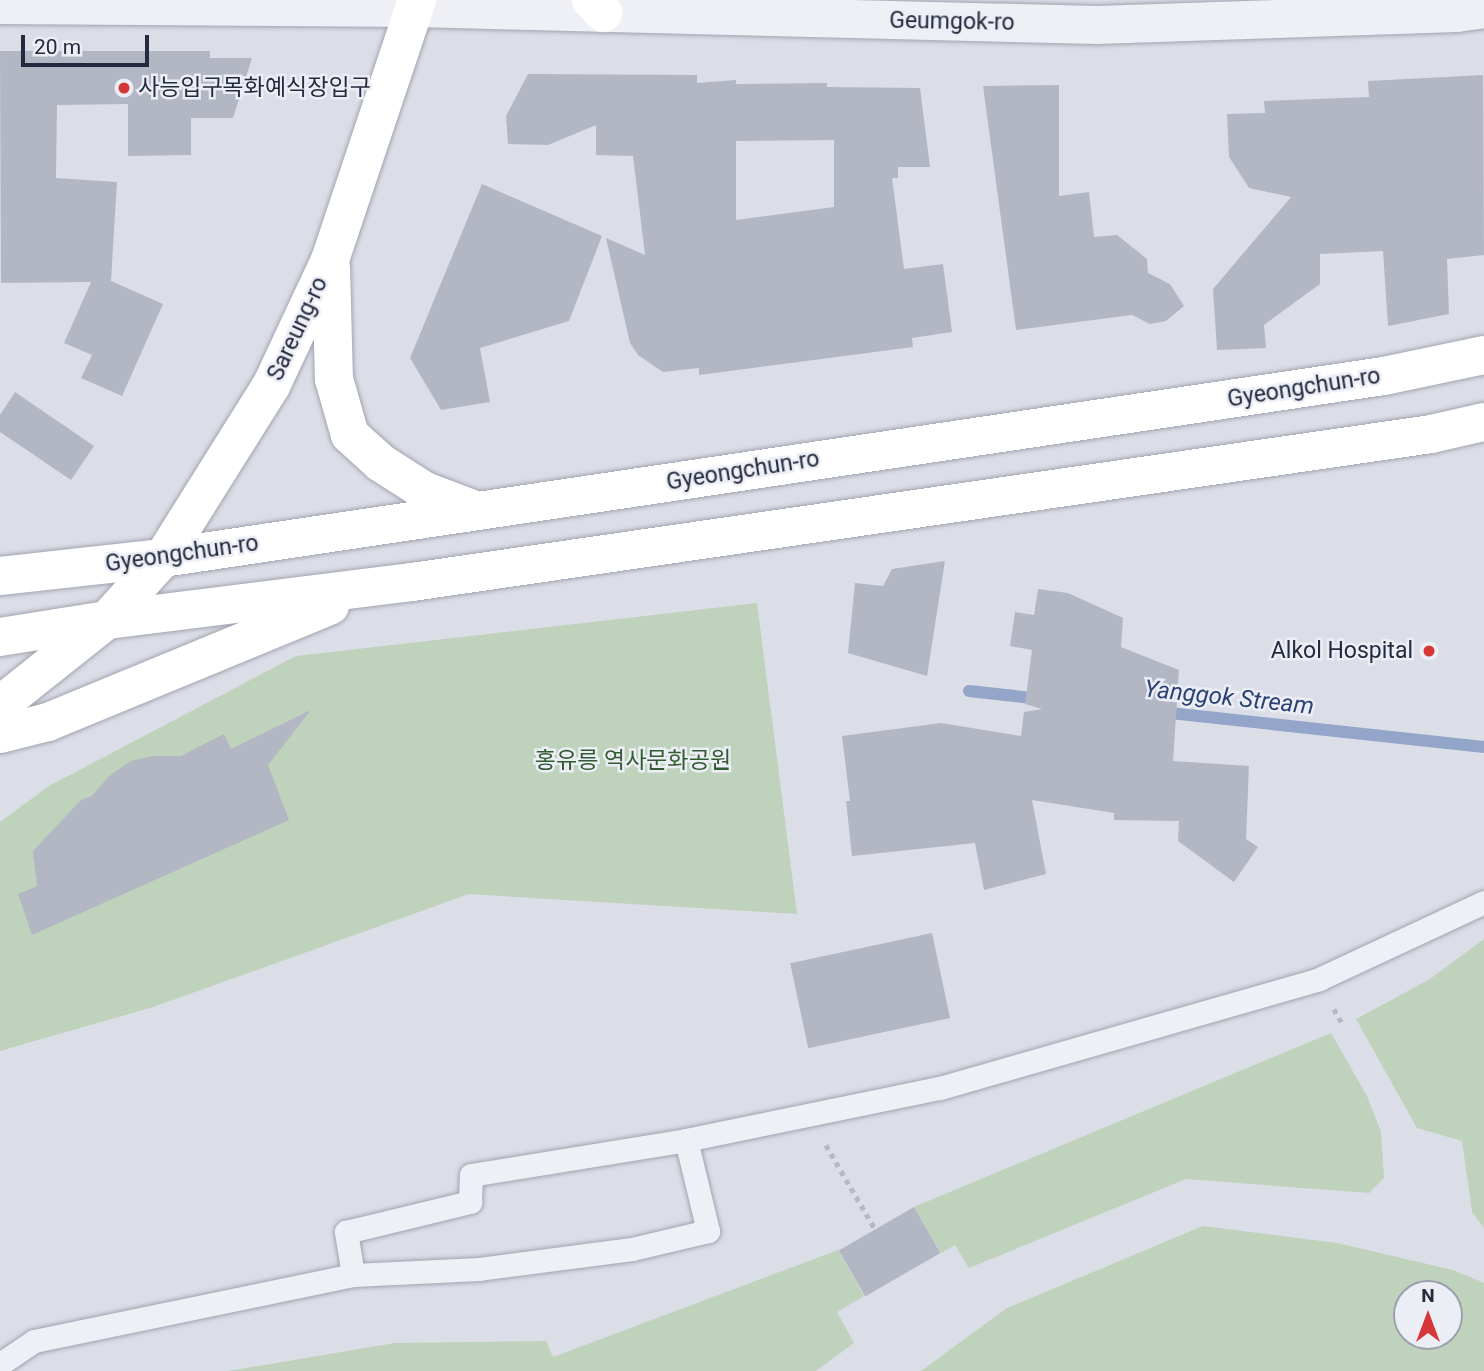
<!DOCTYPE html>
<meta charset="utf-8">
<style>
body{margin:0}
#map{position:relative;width:1484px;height:1371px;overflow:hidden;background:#dcdee7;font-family:Roboto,"Noto Sans KR",sans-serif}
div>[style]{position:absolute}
.green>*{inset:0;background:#bed2bc}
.stream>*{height:12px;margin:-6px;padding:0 6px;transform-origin:6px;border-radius:6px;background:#93a6ca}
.building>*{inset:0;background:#b3b7c4;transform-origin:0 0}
.path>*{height:4.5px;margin-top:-2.25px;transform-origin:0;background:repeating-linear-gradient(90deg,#b6b9c2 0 5px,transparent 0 10px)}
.roads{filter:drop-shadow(0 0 2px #a1a4b1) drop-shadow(0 0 2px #a1a4b1)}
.lane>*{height:23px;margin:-11.5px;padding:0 11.5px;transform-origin:11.5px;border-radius:11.5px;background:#eff0f5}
.street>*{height:38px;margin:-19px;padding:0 19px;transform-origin:19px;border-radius:19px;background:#eff0f5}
.secondary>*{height:38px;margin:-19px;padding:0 19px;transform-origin:19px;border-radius:19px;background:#fff}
.dots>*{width:19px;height:19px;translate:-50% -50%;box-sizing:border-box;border:4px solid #ebeef5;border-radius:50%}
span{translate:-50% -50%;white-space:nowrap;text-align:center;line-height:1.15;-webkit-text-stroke:5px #ebeef5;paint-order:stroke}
.street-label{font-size:23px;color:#252a3e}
.poi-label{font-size:23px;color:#252a3e}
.left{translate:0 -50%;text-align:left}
.right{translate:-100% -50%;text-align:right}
.park-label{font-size:23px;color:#335b31}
.water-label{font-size:24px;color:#2c4275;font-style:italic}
.north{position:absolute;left:1393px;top:1280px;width:70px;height:70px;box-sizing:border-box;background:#ebeef5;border:2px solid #9ca0ac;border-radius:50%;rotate:0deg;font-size:19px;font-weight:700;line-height:28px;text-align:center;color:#252a3e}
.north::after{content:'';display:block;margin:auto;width:24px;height:32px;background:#d73636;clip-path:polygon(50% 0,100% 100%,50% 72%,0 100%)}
.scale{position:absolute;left:21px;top:35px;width:128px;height:32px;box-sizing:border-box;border:4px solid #252a3e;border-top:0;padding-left:9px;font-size:21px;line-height:24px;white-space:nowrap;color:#252a3e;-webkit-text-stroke:5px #ebeef5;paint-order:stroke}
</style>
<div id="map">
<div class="green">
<div style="clip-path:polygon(757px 603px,797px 914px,469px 894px,153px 1007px,0 1051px,0 822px,49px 786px,296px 656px)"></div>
<div style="clip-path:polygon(1484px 939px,1484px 1228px,1472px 1212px,1462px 1141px,1417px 1128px,1356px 1019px,1430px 979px)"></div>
<div style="clip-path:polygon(1331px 1033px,1367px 1096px,1381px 1132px,1384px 1178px,1369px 1193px,1186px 1179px,969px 1268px,955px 1245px,941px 1253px,914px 1207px)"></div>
<div style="clip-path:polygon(evenodd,1203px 1226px,1337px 1243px,1453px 1270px,1484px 1283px,1484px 1371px,921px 1371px,1007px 1308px,1203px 1226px,1407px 1294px,1449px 1294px,1449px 1336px,1407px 1336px,1407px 1294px)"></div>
<div style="clip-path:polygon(838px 1250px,864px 1296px,837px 1312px,854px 1343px,816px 1371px,228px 1371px,395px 1343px,546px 1341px,553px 1357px)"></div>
</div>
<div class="stream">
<div style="left:969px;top:691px;width:73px;rotate:6.3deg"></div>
<div style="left:1161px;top:712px;width:325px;rotate:6.2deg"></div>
</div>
<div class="building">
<div style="clip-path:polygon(0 51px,210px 51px,210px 58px,252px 58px,233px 118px,191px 118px,191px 155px,128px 156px,128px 104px,57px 105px,56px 178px,117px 182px,111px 281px,163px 304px,122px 396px,81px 378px,92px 355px,64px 343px,91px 282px,1px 283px)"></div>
<div style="clip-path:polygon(evenodd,528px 74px,697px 75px,697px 83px,736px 80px,736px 84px,827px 83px,827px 87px,920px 88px,930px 167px,898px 167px,898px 178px,892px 178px,904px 269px,943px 264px,952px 332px,912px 338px,913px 347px,699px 375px,699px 368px,663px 372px,638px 355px,630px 343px,606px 238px,645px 255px,633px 156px,596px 155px,596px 125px,548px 145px,508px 144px,506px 116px,528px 74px,834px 140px,834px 207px,736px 220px,736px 141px,834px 140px)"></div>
<div style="clip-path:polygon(1483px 75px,1484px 255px,1447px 259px,1449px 314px,1388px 326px,1383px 251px,1320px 254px,1320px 284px,1264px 325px,1266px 348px,1217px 350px,1213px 289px,1291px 197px,1249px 188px,1229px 157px,1227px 114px,1265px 113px,1264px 101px,1369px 97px,1368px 81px)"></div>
<div style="clip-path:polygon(1059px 85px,1059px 196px,1089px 192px,1094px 237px,1117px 235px,1147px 259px,1148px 273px,1170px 284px,1184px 306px,1166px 321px,1150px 324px,1132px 315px,1016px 330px,983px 86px)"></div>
<div style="clip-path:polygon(482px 184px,602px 236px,569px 321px,480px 348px,490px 402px,441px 410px,410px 358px)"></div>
<div style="clip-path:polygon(15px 392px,94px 446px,71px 480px,0 432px,0 415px)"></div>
<div style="clip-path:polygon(945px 561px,927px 676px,848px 653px,855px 583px,883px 586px,892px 569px)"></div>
<div style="clip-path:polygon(1038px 589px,1068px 593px,1123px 618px,1121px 647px,1179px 670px,1173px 761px,1249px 766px,1246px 839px,1258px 847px,1234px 882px,1178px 841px,1179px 821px,1114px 820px,1114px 813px,1032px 800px,1046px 874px,984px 890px,975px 843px,852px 856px,846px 801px,850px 801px,842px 736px,941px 723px,1021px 736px,1024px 712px,1042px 709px,1025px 704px,1032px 650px,1010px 646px,1015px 612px,1034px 615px)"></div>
<div style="clip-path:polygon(311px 710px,268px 765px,289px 820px,32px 935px,18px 894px,37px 886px,33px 851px,81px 800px,92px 796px,110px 775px,131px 761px,152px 756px,181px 756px,224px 734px,231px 749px)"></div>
<div style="left:932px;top:933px;width:87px;height:145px;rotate:78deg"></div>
<div style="left:914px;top:1207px;width:53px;height:87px;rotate:60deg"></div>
</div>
<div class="path">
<div style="left:1334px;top:1009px;width:20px;rotate:60deg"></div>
<div style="left:826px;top:1145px;width:97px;rotate:59.7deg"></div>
</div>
<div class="roads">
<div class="lane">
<div style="left:686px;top:1140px;width:94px;rotate:76.4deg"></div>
<div style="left:708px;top:1231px;width:78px;rotate:166.7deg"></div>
<div style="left:632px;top:1249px;width:154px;rotate:172.6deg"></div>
<div style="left:479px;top:1269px;width:126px;rotate:177.3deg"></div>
<div style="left:353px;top:1275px;width:44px;rotate:-99.2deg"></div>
<div style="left:346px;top:1232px;width:128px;rotate:-13.6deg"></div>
<div style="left:470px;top:1202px;width:27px;rotate:-88deg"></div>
<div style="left:471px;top:1175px;width:218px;rotate:-9.2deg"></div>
<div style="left:686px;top:1140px;width:259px;rotate:-11.6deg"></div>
<div style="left:940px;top:1088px;width:394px;rotate:-16deg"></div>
<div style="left:1319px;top:979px;width:182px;rotate:-25deg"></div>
<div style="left:0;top:1364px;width:41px;rotate:-34.1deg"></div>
<div style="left:34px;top:1341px;width:326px;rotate:-11.7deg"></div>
</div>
<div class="street">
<div style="left:0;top:5px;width:414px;rotate:0.4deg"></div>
<div style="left:414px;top:8px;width:683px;rotate:1.43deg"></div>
<div style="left:1097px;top:25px;width:360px;rotate:-1.9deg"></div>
<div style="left:1457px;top:13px;width:27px;rotate:-8deg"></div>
</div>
<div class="secondary">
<div style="left:591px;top:0;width:18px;rotate:47deg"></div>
<div style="left:331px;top:267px;width:112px;rotate:88.5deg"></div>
<div style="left:334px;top:379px;width:58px;rotate:74.1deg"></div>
<div style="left:350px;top:435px;width:42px;rotate:42.1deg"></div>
<div style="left:381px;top:463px;width:52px;rotate:32.5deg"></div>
<div style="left:425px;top:491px;width:53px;rotate:20.8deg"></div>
<div style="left:0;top:576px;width:164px;rotate:-6.3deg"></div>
<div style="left:163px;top:558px;width:1234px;rotate:-8.48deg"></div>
<div style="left:1384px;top:376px;width:102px;rotate:-11.9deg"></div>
<div style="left:0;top:637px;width:108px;rotate:-9deg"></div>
<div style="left:107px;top:620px;width:307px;rotate:-7.1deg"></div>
<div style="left:412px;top:582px;width:1030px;rotate:-8.26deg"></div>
<div style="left:1431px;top:434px;width:54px;rotate:-12.8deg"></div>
<div style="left:0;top:705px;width:137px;rotate:-38.5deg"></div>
<div style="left:107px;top:620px;width:84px;rotate:-47.9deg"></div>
<div style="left:163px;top:558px;width:203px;rotate:-57.9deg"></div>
<div style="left:271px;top:386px;width:139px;rotate:-64.9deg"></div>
<div style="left:330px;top:260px;width:274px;rotate:-71.5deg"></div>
<div style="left:0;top:734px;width:49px;rotate:-14deg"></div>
<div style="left:48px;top:722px;width:305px;rotate:-22.4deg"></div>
</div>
</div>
<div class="dots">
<div style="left:124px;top:88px;background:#d73636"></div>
<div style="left:1429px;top:651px;background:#d73636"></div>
</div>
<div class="street-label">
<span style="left:952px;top:22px;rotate:1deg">Geumgok-ro</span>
<span style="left:298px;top:329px;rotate:-65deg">Sareung-ro</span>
<span style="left:1304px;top:388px;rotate:-9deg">Gyeongchun-ro</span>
<span style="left:743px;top:471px;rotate:-9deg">Gyeongchun-ro</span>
<span style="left:182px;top:554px;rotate:-8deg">Gyeongchun-ro</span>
</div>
<div class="poi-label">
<span class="left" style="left:138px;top:88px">사능입구목화예식장입구</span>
<span class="right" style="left:1413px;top:651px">Alkol Hospital</span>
</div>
<div class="park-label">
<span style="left:633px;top:761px">홍유릉 역사문화공원</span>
</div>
<div class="water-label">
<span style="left:1229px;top:698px;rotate:6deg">Yanggok Stream</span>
</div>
<div class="north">N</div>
<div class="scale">20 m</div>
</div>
